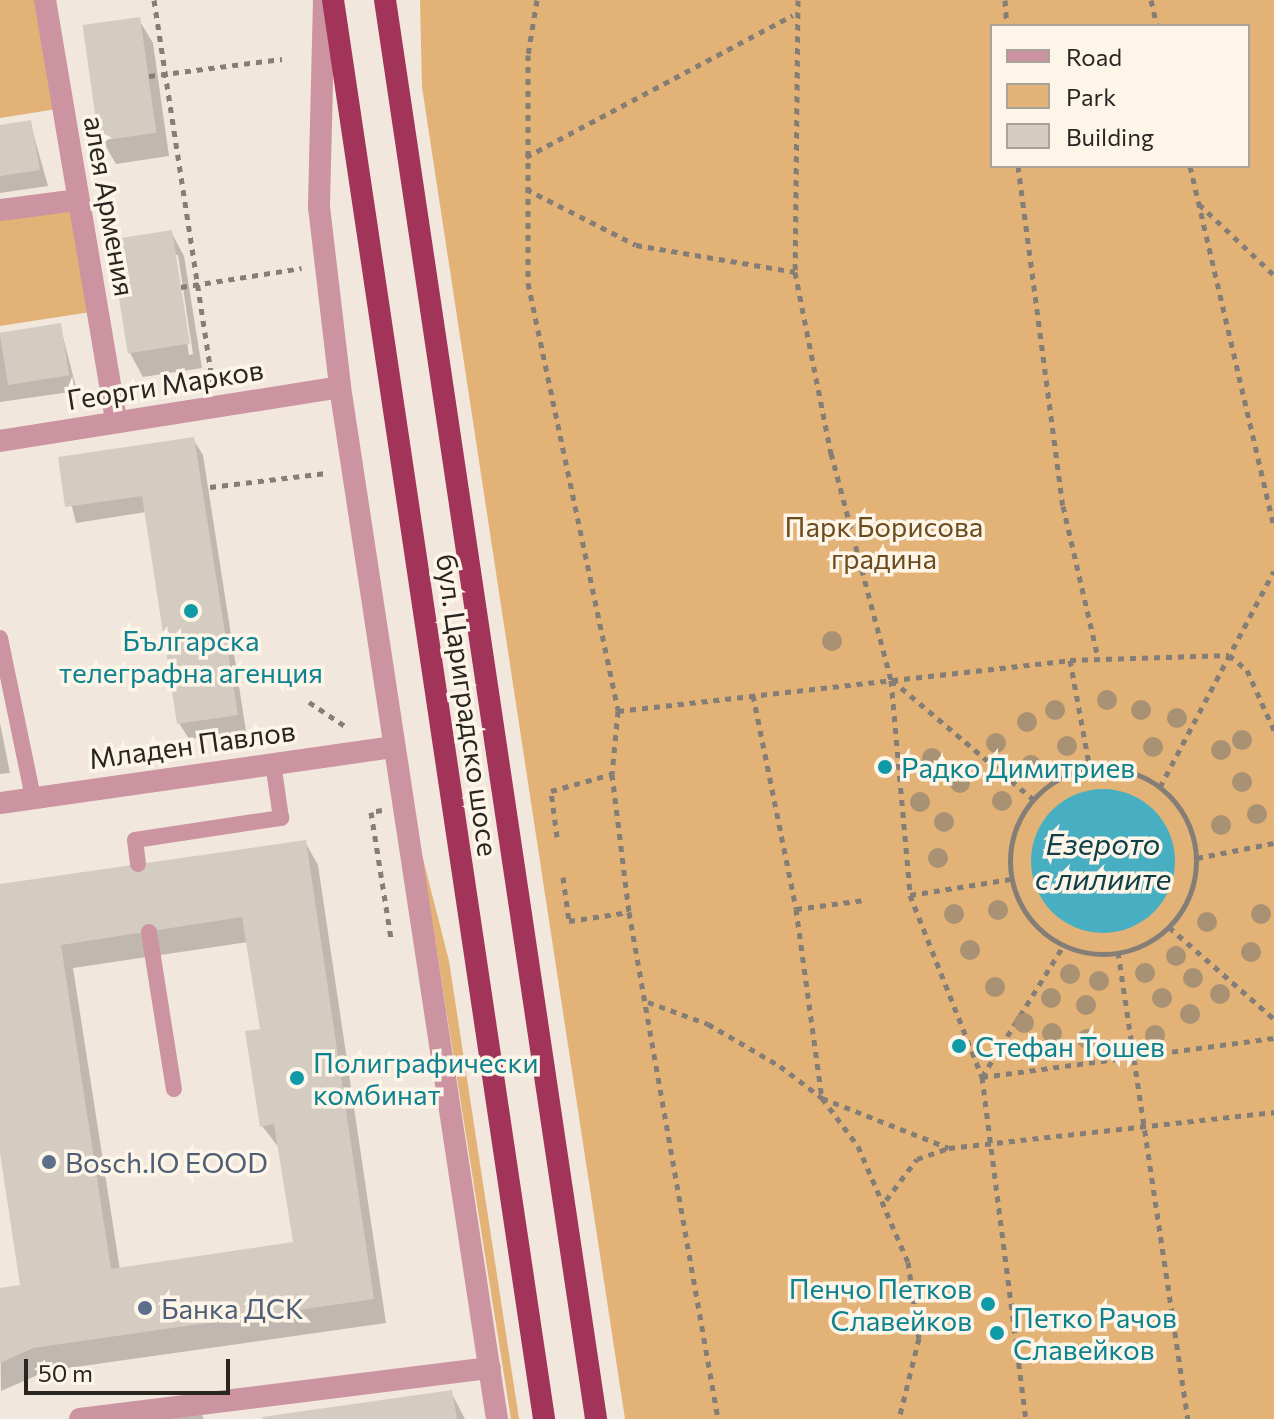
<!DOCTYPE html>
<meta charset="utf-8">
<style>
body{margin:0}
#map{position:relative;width:1274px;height:1419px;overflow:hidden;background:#f1e7dc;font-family:Commissioner,sans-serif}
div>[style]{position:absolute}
.green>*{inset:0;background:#e3b277}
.water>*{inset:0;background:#48afc2}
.round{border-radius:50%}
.shadow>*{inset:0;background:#0003}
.building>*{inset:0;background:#d5ccc1;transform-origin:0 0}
.path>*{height:5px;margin-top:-2.5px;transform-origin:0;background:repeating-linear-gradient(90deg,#847e77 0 6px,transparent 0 12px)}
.path>.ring{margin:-2.5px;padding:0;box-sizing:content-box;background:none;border:5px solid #847e77;border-radius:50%}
.service>*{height:16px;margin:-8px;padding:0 8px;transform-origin:8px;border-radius:8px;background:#cc93a1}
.minor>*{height:22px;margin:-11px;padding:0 11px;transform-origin:11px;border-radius:11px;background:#cc93a1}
.trunk>*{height:22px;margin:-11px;padding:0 11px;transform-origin:11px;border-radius:11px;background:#a2345a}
.trees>*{width:20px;height:20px;margin:-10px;border-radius:50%;background:#a99173}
.dots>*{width:22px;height:22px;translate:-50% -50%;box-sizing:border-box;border:4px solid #fef5e9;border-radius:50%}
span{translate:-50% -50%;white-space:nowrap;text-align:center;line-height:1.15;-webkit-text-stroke:7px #fef5e9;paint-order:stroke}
.street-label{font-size:28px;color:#292622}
.park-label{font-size:28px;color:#6e4b1d}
.culture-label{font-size:28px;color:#0d838f}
.left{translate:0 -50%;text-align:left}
.right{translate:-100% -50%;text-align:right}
.service-label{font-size:28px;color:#4e5e75}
.water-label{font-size:30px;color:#0f3f47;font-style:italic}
.legend{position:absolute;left:990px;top:24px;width:260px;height:144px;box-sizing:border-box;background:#fef5e9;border:2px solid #a9a299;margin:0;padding:10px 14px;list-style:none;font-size:24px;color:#292622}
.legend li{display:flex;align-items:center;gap:16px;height:40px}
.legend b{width:40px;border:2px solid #a9a299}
.scale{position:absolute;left:24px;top:1359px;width:206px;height:36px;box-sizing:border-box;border:4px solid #292622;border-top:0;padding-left:10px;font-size:24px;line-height:28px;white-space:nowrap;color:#292622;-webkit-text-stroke:6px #fef5e9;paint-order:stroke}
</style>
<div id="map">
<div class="green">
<div style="clip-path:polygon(0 0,45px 0,63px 108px,0 118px)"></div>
<div style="clip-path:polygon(evenodd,420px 0,1274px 0,1274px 1419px,625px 1419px,422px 87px,420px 0,992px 26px,1248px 26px,1248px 166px,992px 166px,992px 26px)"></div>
<div style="clip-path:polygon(78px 200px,97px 311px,0 326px,0 210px)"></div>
<div style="clip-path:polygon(421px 851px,449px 961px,519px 1419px,511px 1419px)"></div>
</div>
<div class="water">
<div class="round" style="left:1031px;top:789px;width:144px;height:144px"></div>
</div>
<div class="shadow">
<div style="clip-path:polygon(139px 20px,153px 43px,169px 156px,116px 164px,102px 140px)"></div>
<div style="clip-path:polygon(30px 122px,48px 186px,0 193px,0 127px)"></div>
<div style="clip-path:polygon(evenodd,171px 232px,184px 256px,202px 368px,143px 377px,130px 353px,171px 232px,174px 255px,178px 255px,193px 354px,189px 355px,174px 255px)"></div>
<div style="clip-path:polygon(60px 325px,77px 391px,0 402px,0 334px)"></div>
<div style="clip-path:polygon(193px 439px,203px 455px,246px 731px,189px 739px,179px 723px,146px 512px,76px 523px,60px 459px)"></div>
<div style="clip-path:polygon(0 723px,10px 773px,0 774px)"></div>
<div style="clip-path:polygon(evenodd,305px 842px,318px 865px,386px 1323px,47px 1371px,1px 1391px,0 1290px,22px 1287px,0 1140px,0 886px,305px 842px,248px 942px,262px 1031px,262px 1126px,280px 1149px,295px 1243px,120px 1270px,73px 968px,248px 942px)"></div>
<div style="clip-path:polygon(451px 1392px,465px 1419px,264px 1419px)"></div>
<div style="clip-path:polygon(199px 1410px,204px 1419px,141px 1419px)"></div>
</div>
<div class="building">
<div style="left:140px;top:17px;width:117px;height:58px;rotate:82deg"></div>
<div style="clip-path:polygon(31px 120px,40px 170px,0 176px,0 125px)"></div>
<div style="left:172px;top:230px;width:115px;height:63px;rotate:81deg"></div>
<div style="left:61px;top:323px;width:53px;height:62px;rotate:81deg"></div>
<div style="clip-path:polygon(194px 437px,238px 715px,177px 724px,142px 496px,65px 507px,58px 457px)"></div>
<div style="clip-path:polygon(evenodd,306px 840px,374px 1299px,33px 1348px,0 1363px,0 1288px,20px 1285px,0 1153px,0 884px,306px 840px,242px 917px,260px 1029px,245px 1031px,260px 1127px,274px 1124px,293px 1242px,111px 1269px,61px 945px,242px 917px)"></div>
<div style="clip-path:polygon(452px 1390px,457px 1419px,263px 1419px,262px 1417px)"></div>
</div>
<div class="path">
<div style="left:154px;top:0;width:389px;rotate:81.3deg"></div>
<div style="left:537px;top:0;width:56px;rotate:99.3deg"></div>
<div style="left:528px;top:55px;width:228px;rotate:90deg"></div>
<div style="left:528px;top:283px;width:437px;rotate:78.1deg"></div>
<div style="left:618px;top:711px;width:63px;rotate:95.4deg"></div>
<div style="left:612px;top:774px;width:139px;rotate:83deg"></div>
<div style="left:629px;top:912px;width:515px;rotate:80.04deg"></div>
<div style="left:798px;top:0;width:272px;rotate:90.6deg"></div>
<div style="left:795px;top:272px;width:185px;rotate:78.8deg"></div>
<div style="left:831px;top:453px;width:235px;rotate:75.2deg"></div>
<div style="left:891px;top:680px;width:216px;rotate:84.9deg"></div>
<div style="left:910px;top:895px;width:196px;rotate:68.4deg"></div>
<div style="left:982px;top:1077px;width:345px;rotate:82.7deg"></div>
<div style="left:1005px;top:0;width:26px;rotate:86deg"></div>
<div style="left:1151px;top:0;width:27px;rotate:77deg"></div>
<div style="left:149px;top:76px;width:134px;rotate:-7.3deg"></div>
<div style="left:526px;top:157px;width:302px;rotate:-28deg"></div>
<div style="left:1018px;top:166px;width:343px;rotate:82.5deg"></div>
<div style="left:1063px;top:506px;width:156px;rotate:77deg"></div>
<div style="left:1190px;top:166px;width:371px;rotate:76.9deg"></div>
<div style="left:526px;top:189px;width:123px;rotate:27deg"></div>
<div style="left:636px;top:245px;width:161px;rotate:9.6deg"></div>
<div style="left:1199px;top:204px;width:103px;rotate:43.4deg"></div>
<div style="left:181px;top:287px;width:122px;rotate:-8.9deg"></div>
<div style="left:210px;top:487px;width:117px;rotate:-6.9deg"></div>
<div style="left:1070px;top:660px;width:111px;rotate:79.6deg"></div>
<div style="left:892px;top:680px;width:185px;rotate:40.2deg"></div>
<div style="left:753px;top:695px;width:218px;rotate:78.6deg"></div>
<div style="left:796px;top:909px;width:191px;rotate:82.2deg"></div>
<div style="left:822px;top:1098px;width:136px;rotate:21.5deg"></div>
<div style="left:309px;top:702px;width:47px;rotate:33.7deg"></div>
<div style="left:618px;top:711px;width:455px;rotate:-6.4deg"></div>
<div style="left:1070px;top:660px;width:159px;rotate:-1.8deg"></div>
<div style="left:1229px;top:655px;width:23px;rotate:40deg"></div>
<div style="left:1247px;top:670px;width:66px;rotate:65.8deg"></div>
<div class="ring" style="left:1010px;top:768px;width:181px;height:181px"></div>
<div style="left:1160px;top:787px;width:244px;rotate:-62.2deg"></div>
<div style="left:382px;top:810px;width:11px;rotate:170deg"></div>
<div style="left:371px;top:812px;width:128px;rotate:81deg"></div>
<div style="left:557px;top:837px;width:46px;rotate:-97.4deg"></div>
<div style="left:551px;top:791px;width:63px;rotate:-15.6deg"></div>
<div style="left:1197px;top:858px;width:78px;rotate:-11deg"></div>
<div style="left:563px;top:877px;width:44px;rotate:82.2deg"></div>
<div style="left:569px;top:921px;width:61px;rotate:-8.5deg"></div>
<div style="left:910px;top:895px;width:102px;rotate:-9deg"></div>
<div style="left:796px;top:909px;width:69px;rotate:-7.5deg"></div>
<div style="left:1169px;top:927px;width:140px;rotate:41.2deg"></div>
<div style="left:1118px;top:952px;width:472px;rotate:81.5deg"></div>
<div style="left:648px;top:1002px;width:64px;rotate:20.1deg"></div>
<div style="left:708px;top:1024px;width:83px;rotate:30.3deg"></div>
<div style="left:780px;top:1066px;width:53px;rotate:37.3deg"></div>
<div style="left:822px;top:1098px;width:60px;rotate:53.1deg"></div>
<div style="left:858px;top:1146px;width:126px;rotate:66.7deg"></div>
<div style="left:908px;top:1262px;width:77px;rotate:81.8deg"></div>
<div style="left:919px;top:1338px;width:83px;rotate:103.9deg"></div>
<div style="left:982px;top:1077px;width:295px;rotate:-7.6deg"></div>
<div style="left:982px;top:1077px;width:155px;rotate:-58.2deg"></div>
<div style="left:886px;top:1200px;width:51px;rotate:-52.9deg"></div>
<div style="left:917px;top:1159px;width:34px;rotate:-19deg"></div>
<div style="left:949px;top:1148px;width:327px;rotate:-6.3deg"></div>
</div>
<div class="service">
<div style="left:0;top:638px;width:163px;rotate:78.3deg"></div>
<div style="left:138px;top:864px;width:24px;rotate:-97deg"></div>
<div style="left:135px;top:840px;width:148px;rotate:-8.6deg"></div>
<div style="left:281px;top:818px;width:56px;rotate:-98.3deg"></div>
<div style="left:149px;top:932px;width:159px;rotate:81deg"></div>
</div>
<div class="minor">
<div style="left:45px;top:0;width:428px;rotate:80.4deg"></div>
<div style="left:324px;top:0;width:207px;rotate:91.4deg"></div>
<div style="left:319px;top:207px;width:181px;rotate:83.3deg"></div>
<div style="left:340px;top:387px;width:1044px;rotate:81.35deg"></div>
<div style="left:0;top:210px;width:79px;rotate:-7.3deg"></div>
<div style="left:0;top:441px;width:344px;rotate:-9deg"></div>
<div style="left:0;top:803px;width:396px;rotate:-8.1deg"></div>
<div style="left:80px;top:1419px;width:413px;rotate:-7.1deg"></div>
</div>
<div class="trunk">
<div style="left:333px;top:0;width:1435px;rotate:81.54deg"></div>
<div style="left:385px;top:0;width:1435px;rotate:81.54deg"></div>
</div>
<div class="trees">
<div style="left:832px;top:641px"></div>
<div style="left:1107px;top:700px"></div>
<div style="left:1055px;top:710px"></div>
<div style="left:1141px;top:710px"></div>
<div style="left:1177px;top:718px"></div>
<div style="left:1027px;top:722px"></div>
<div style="left:1242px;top:740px"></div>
<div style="left:996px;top:743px"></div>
<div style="left:1067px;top:746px"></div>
<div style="left:1153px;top:747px"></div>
<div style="left:1221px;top:750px"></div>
<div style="left:932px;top:758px"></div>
<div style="left:1031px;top:765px"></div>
<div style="left:1242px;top:782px"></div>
<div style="left:960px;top:783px"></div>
<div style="left:1002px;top:801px"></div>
<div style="left:920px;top:802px"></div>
<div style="left:1257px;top:814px"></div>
<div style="left:944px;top:822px"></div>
<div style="left:1221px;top:825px"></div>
<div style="left:938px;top:858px"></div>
<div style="left:998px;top:910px"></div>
<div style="left:954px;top:914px"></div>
<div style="left:1261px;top:914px"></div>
<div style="left:1207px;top:922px"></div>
<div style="left:970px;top:950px"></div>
<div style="left:1251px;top:952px"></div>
<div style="left:1176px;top:956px"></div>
<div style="left:1145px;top:973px"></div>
<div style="left:1070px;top:974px"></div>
<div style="left:1193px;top:978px"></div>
<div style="left:1099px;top:981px"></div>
<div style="left:995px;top:987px"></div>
<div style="left:1220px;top:994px"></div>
<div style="left:1051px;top:998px"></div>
<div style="left:1162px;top:998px"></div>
<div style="left:1086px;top:1005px"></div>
<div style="left:1190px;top:1014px"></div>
<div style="left:1024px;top:1023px"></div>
<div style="left:1052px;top:1033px"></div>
<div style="left:1155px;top:1035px"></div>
<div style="left:1087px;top:1039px"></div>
</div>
<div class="dots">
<div style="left:191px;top:611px;background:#0f9aa8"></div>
<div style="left:885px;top:767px;background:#0f9aa8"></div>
<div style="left:959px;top:1046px;background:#0f9aa8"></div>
<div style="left:297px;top:1078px;background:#0f9aa8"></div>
<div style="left:49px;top:1162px;background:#5c6f8a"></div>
<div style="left:988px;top:1304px;background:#0f9aa8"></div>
<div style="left:145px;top:1308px;background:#5c6f8a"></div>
<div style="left:997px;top:1333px;background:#0f9aa8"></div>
</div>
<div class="street-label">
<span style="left:110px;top:206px;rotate:80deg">алея Армения</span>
<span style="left:165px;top:384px;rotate:-9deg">Георги Марков</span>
<span style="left:468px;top:705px;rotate:82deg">бул. Цариградско шосе</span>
<span style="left:192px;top:744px;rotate:-8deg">Младен Павлов</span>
</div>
<div class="park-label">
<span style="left:884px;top:542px">Парк Борисова<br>градина</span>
</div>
<div class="culture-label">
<span style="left:191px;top:656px">Българска<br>телеграфна агенция</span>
<span class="left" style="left:901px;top:767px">Радко Димитриев</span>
<span class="left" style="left:975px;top:1046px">Стефан Тошев</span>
<span class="left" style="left:313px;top:1078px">Полиграфически<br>комбинат</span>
<span class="right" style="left:972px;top:1304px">Пенчо Петков<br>Славейков</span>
<span class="left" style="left:1013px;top:1333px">Петко Рачов<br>Славейков</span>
</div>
<div class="service-label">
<span class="left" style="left:65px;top:1162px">Bosch.IO EOOD</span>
<span class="left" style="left:161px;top:1308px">Банка ДСК</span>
</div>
<div class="water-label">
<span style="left:1103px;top:860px">Езерото<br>с лилиите</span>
</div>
<ul class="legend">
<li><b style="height:10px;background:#cc93a1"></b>Road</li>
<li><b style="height:22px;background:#e3b277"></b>Park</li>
<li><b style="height:22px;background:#d5ccc1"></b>Building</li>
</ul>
<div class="scale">50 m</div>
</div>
